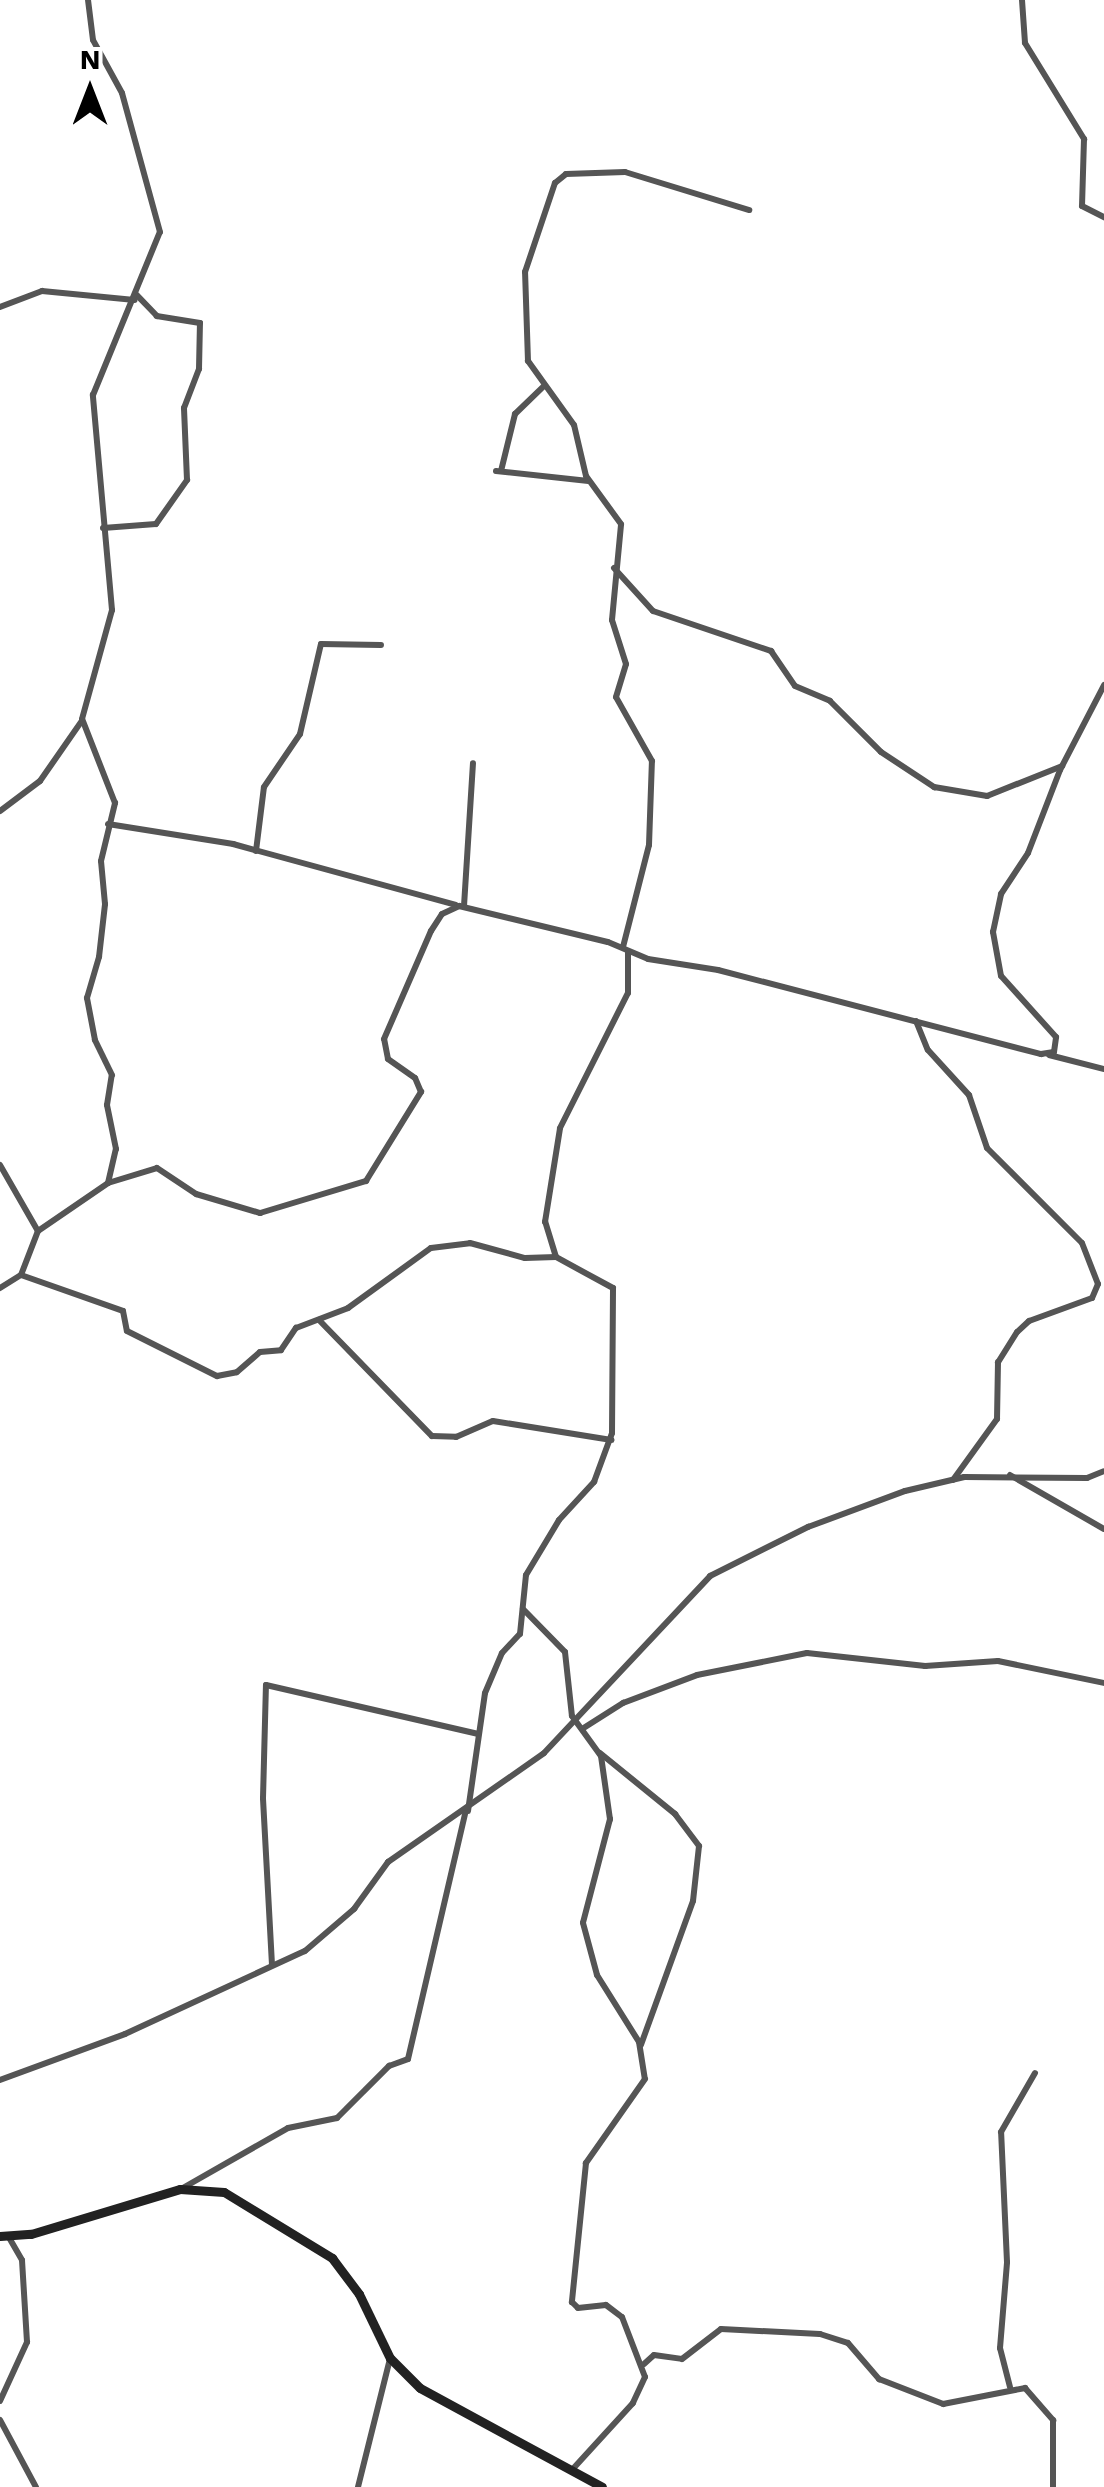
<!DOCTYPE html>
<style>
body{margin:0}
#map{position:relative;width:1104px;height:2487px;overflow:hidden;background:#fff;font-family:"Work Sans",sans-serif}
div>[style]{position:absolute}
.street>*{height:6px;margin:-3px;padding:0 3px;transform-origin:3px;border-radius:3px;background:#555}
.secondary>*{height:9px;margin:-4.5px;padding:0 4.5px;transform-origin:4.5px;border-radius:4.5px;background:#222}
span{translate:-50% -50%;white-space:nowrap;text-align:center;line-height:1.15;-webkit-text-stroke:8px #fff;paint-order:stroke}
.north{position:absolute;left:40px;top:40px;width:100px;height:100px;-webkit-text-stroke:8px #fff;paint-order:stroke;rotate:0deg;font-size:28px;font-weight:700;line-height:40px;text-align:center;color:#000}
.north::after{content:'';display:block;margin:auto;width:35px;height:45px;background:#000;clip-path:polygon(50% 0,100% 100%,50% 72%,0 100%)}
</style>
<div id="map">
<div class="street">
<div style="left:1022px;top:0;width:43px;rotate:86deg"></div>
<div style="left:1025px;top:43px;width:113px;rotate:58.4deg"></div>
<div style="left:1084px;top:139px;width:67px;rotate:91.7deg"></div>
<div style="left:1082px;top:206px;width:25px;rotate:27deg"></div>
<div style="left:0;top:307px;width:45px;rotate:-20.9deg"></div>
<div style="left:42px;top:291px;width:93px;rotate:5.5deg"></div>
<div style="left:496px;top:471px;width:93px;rotate:6.2deg"></div>
<div style="left:501px;top:471px;width:59px;rotate:-76.2deg"></div>
<div style="left:515px;top:414px;width:40px;rotate:-44deg"></div>
<div style="left:103px;top:528px;width:53px;rotate:-4.3deg"></div>
<div style="left:156px;top:524px;width:54px;rotate:-54.8deg"></div>
<div style="left:187px;top:480px;width:72px;rotate:-92.4deg"></div>
<div style="left:184px;top:408px;width:42px;rotate:-69deg"></div>
<div style="left:199px;top:369px;width:46px;rotate:-88.8deg"></div>
<div style="left:200px;top:323px;width:44px;rotate:-170.8deg"></div>
<div style="left:157px;top:316px;width:29px;rotate:-134deg"></div>
<div style="left:614px;top:568px;width:58px;rotate:47.8deg"></div>
<div style="left:653px;top:611px;width:125px;rotate:18.7deg"></div>
<div style="left:771px;top:651px;width:42px;rotate:55.6deg"></div>
<div style="left:795px;top:686px;width:38px;rotate:23deg"></div>
<div style="left:830px;top:701px;width:72px;rotate:45deg"></div>
<div style="left:881px;top:752px;width:64px;rotate:33.4deg"></div>
<div style="left:934px;top:787px;width:54px;rotate:9.6deg"></div>
<div style="left:987px;top:796px;width:81px;rotate:-21.8deg"></div>
<div style="left:0;top:811px;width:50px;rotate:-36.9deg"></div>
<div style="left:40px;top:781px;width:72px;rotate:-55.2deg"></div>
<div style="left:108px;top:824px;width:127px;rotate:9.1deg"></div>
<div style="left:233px;top:844px;width:231px;rotate:15.3deg"></div>
<div style="left:256px;top:851px;width:64px;rotate:-82.9deg"></div>
<div style="left:264px;top:787px;width:64px;rotate:-55.8deg"></div>
<div style="left:300px;top:734px;width:92px;rotate:-76.9deg"></div>
<div style="left:321px;top:644px;width:60px;rotate:1deg"></div>
<div style="left:464px;top:906px;width:143px;rotate:-86.4deg"></div>
<div style="left:623px;top:947px;width:105px;rotate:-75.7deg"></div>
<div style="left:649px;top:845px;width:84px;rotate:-88deg"></div>
<div style="left:652px;top:761px;width:73px;rotate:-119.4deg"></div>
<div style="left:616px;top:697px;width:34px;rotate:-73deg"></div>
<div style="left:626px;top:664px;width:46px;rotate:-107.7deg"></div>
<div style="left:612px;top:620px;width:96px;rotate:-84.6deg"></div>
<div style="left:621px;top:524px;width:59px;rotate:-126.1deg"></div>
<div style="left:586px;top:476px;width:52px;rotate:-103.2deg"></div>
<div style="left:574px;top:425px;width:79px;rotate:-125.7deg"></div>
<div style="left:528px;top:361px;width:89px;rotate:-91.9deg"></div>
<div style="left:525px;top:272px;width:94px;rotate:-71.4deg"></div>
<div style="left:555px;top:183px;width:14px;rotate:-39deg"></div>
<div style="left:566px;top:174px;width:59px;rotate:-1.9deg"></div>
<div style="left:625px;top:172px;width:130px;rotate:17deg"></div>
<div style="left:916px;top:1021px;width:31px;rotate:68deg"></div>
<div style="left:928px;top:1050px;width:61px;rotate:47.7deg"></div>
<div style="left:969px;top:1095px;width:56px;rotate:71.2deg"></div>
<div style="left:987px;top:1148px;width:134px;rotate:45deg"></div>
<div style="left:1082px;top:1243px;width:44px;rotate:68.7deg"></div>
<div style="left:1098px;top:1284px;width:15px;rotate:113deg"></div>
<div style="left:1092px;top:1298px;width:67px;rotate:159.9deg"></div>
<div style="left:1029px;top:1321px;width:16px;rotate:137deg"></div>
<div style="left:1017px;top:1332px;width:36px;rotate:122deg"></div>
<div style="left:998px;top:1362px;width:57px;rotate:91deg"></div>
<div style="left:997px;top:1419px;width:75px;rotate:125.8deg"></div>
<div style="left:1049px;top:1055px;width:57px;rotate:14.3deg"></div>
<div style="left:0;top:1165px;width:76px;rotate:60.1deg"></div>
<div style="left:108px;top:1183px;width:51px;rotate:-17deg"></div>
<div style="left:157px;top:1168px;width:47px;rotate:33.7deg"></div>
<div style="left:196px;top:1194px;width:67px;rotate:16.5deg"></div>
<div style="left:260px;top:1213px;width:111px;rotate:-16.8deg"></div>
<div style="left:366px;top:1181px;width:105px;rotate:-58.3deg"></div>
<div style="left:421px;top:1092px;width:15px;rotate:-113deg"></div>
<div style="left:415px;top:1078px;width:33px;rotate:-145deg"></div>
<div style="left:388px;top:1059px;width:20px;rotate:-101deg"></div>
<div style="left:384px;top:1039px;width:118px;rotate:-66.5deg"></div>
<div style="left:431px;top:931px;width:20px;rotate:-57deg"></div>
<div style="left:442px;top:914px;width:19px;rotate:-25deg"></div>
<div style="left:459px;top:906px;width:153px;rotate:13.6deg"></div>
<div style="left:608px;top:942px;width:43px;rotate:23deg"></div>
<div style="left:648px;top:959px;width:71px;rotate:8.9deg"></div>
<div style="left:718px;top:970px;width:334px;rotate:14.6deg"></div>
<div style="left:1041px;top:1054px;width:13px;rotate:-9deg"></div>
<div style="left:1054px;top:1052px;width:15px;rotate:-82deg"></div>
<div style="left:1056px;top:1037px;width:82px;rotate:-132deg"></div>
<div style="left:1001px;top:976px;width:45px;rotate:-100.3deg"></div>
<div style="left:993px;top:932px;width:39px;rotate:-78deg"></div>
<div style="left:1001px;top:894px;width:49px;rotate:-56.6deg"></div>
<div style="left:1028px;top:853px;width:89px;rotate:-68.9deg"></div>
<div style="left:1060px;top:770px;width:96px;rotate:-62.6deg"></div>
<div style="left:21px;top:1275px;width:108px;rotate:19.4deg"></div>
<div style="left:123px;top:1311px;width:20px;rotate:79deg"></div>
<div style="left:127px;top:1331px;width:101px;rotate:26.6deg"></div>
<div style="left:217px;top:1376px;width:20px;rotate:-11deg"></div>
<div style="left:237px;top:1372px;width:30px;rotate:-41deg"></div>
<div style="left:260px;top:1352px;width:21px;rotate:-5deg"></div>
<div style="left:281px;top:1350px;width:27px;rotate:-56deg"></div>
<div style="left:296px;top:1328px;width:56px;rotate:-21deg"></div>
<div style="left:348px;top:1308px;width:102px;rotate:-35.9deg"></div>
<div style="left:431px;top:1248px;width:39px;rotate:-7deg"></div>
<div style="left:470px;top:1243px;width:57px;rotate:15.3deg"></div>
<div style="left:525px;top:1258px;width:31px;rotate:-2deg"></div>
<div style="left:0;top:1288px;width:25px;rotate:-32deg"></div>
<div style="left:21px;top:1275px;width:47px;rotate:-68.9deg"></div>
<div style="left:38px;top:1231px;width:85px;rotate:-34.4deg"></div>
<div style="left:108px;top:1183px;width:35px;rotate:-77deg"></div>
<div style="left:116px;top:1149px;width:45px;rotate:-101.6deg"></div>
<div style="left:107px;top:1105px;width:30px;rotate:-81deg"></div>
<div style="left:112px;top:1075px;width:39px;rotate:-116deg"></div>
<div style="left:95px;top:1040px;width:43px;rotate:-100.8deg"></div>
<div style="left:87px;top:998px;width:43px;rotate:-73.7deg"></div>
<div style="left:99px;top:957px;width:53px;rotate:-83.5deg"></div>
<div style="left:105px;top:904px;width:43px;rotate:-95.3deg"></div>
<div style="left:101px;top:861px;width:60px;rotate:-76.4deg"></div>
<div style="left:115px;top:803px;width:90px;rotate:-111.4deg"></div>
<div style="left:82px;top:719px;width:113px;rotate:-74.6deg"></div>
<div style="left:112px;top:610px;width:216px;rotate:-95.1deg"></div>
<div style="left:93px;top:395px;width:176px;rotate:-67.7deg"></div>
<div style="left:160px;top:232px;width:144px;rotate:-105.3deg"></div>
<div style="left:122px;top:93px;width:60px;rotate:-118.7deg"></div>
<div style="left:93px;top:40px;width:40px;rotate:-97.1deg"></div>
<div style="left:319px;top:1320px;width:162px;rotate:45.8deg"></div>
<div style="left:432px;top:1436px;width:24px;rotate:2deg"></div>
<div style="left:456px;top:1437px;width:40px;rotate:-23.4deg"></div>
<div style="left:493px;top:1421px;width:120px;rotate:9.1deg"></div>
<div style="left:1010px;top:1475px;width:108px;rotate:29.9deg"></div>
<div style="left:523px;top:1609px;width:60px;rotate:45.7deg"></div>
<div style="left:565px;top:1652px;width:64px;rotate:83.8deg"></div>
<div style="left:572px;top:1716px;width:49px;rotate:54.1deg"></div>
<div style="left:601px;top:1756px;width:64px;rotate:81.9deg"></div>
<div style="left:610px;top:1819px;width:107px;rotate:104.6deg"></div>
<div style="left:583px;top:1923px;width:54px;rotate:74.9deg"></div>
<div style="left:597px;top:1975px;width:79px;rotate:57.9deg"></div>
<div style="left:639px;top:2042px;width:37px;rotate:81deg"></div>
<div style="left:645px;top:2079px;width:103px;rotate:125.1deg"></div>
<div style="left:586px;top:2163px;width:140px;rotate:95.8deg"></div>
<div style="left:572px;top:2302px;width:8px;rotate:45deg"></div>
<div style="left:578px;top:2308px;width:28px;rotate:-6deg"></div>
<div style="left:606px;top:2305px;width:20px;rotate:37deg"></div>
<div style="left:622px;top:2317px;width:64px;rotate:69deg"></div>
<div style="left:645px;top:2377px;width:29px;rotate:115deg"></div>
<div style="left:633px;top:2403px;width:92px;rotate:132.4deg"></div>
<div style="left:582px;top:1729px;width:49px;rotate:-32.4deg"></div>
<div style="left:623px;top:1703px;width:79px;rotate:-20.7deg"></div>
<div style="left:697px;top:1675px;width:112px;rotate:-11.3deg"></div>
<div style="left:807px;top:1653px;width:119px;rotate:6.3deg"></div>
<div style="left:925px;top:1666px;width:73px;rotate:-3.9deg"></div>
<div style="left:998px;top:1661px;width:108px;rotate:11.7deg"></div>
<div style="left:600px;top:1753px;width:97px;rotate:39.1deg"></div>
<div style="left:675px;top:1814px;width:40px;rotate:53deg"></div>
<div style="left:699px;top:1846px;width:55px;rotate:96.2deg"></div>
<div style="left:693px;top:1901px;width:153px;rotate:109.9deg"></div>
<div style="left:468px;top:1811px;width:119px;rotate:-81.8deg"></div>
<div style="left:485px;top:1693px;width:43px;rotate:-67deg"></div>
<div style="left:502px;top:1653px;width:26px;rotate:-47deg"></div>
<div style="left:520px;top:1634px;width:59px;rotate:-84.2deg"></div>
<div style="left:526px;top:1575px;width:64px;rotate:-59deg"></div>
<div style="left:559px;top:1520px;width:52px;rotate:-47.4deg"></div>
<div style="left:594px;top:1482px;width:52px;rotate:-69.8deg"></div>
<div style="left:612px;top:1433px;width:145px;rotate:-89.6deg"></div>
<div style="left:613px;top:1288px;width:65px;rotate:-151.5deg"></div>
<div style="left:556px;top:1257px;width:37px;rotate:-107deg"></div>
<div style="left:545px;top:1222px;width:95px;rotate:-80.9deg"></div>
<div style="left:560px;top:1128px;width:151px;rotate:-63.3deg"></div>
<div style="left:628px;top:993px;width:41px;rotate:-90deg"></div>
<div style="left:272px;top:1965px;width:167px;rotate:-93.1deg"></div>
<div style="left:263px;top:1798px;width:113px;rotate:-88.5deg"></div>
<div style="left:266px;top:1685px;width:218px;rotate:13deg"></div>
<div style="left:0;top:2080px;width:133px;rotate:-20.2deg"></div>
<div style="left:125px;top:2034px;width:198px;rotate:-24.8deg"></div>
<div style="left:305px;top:1951px;width:65px;rotate:-40.6deg"></div>
<div style="left:354px;top:1909px;width:58px;rotate:-54.1deg"></div>
<div style="left:388px;top:1862px;width:190px;rotate:-34.9deg"></div>
<div style="left:544px;top:1753px;width:243px;rotate:-46.8deg"></div>
<div style="left:710px;top:1576px;width:110px;rotate:-26.6deg"></div>
<div style="left:808px;top:1527px;width:103px;rotate:-20.4deg"></div>
<div style="left:905px;top:1491px;width:61px;rotate:-13.3deg"></div>
<div style="left:964px;top:1477px;width:123px;rotate:0.5deg"></div>
<div style="left:1087px;top:1478px;width:18px;rotate:-22deg"></div>
<div style="left:181px;top:2189px;width:123px;rotate:-29.7deg"></div>
<div style="left:288px;top:2128px;width:50px;rotate:-11.5deg"></div>
<div style="left:337px;top:2118px;width:74px;rotate:-45deg"></div>
<div style="left:389px;top:2066px;width:20px;rotate:-20deg"></div>
<div style="left:408px;top:2059px;width:252px;rotate:-76.9deg"></div>
<div style="left:644px;top:2364px;width:13px;rotate:-42deg"></div>
<div style="left:654px;top:2355px;width:28px;rotate:8deg"></div>
<div style="left:682px;top:2359px;width:49px;rotate:-37.6deg"></div>
<div style="left:721px;top:2329px;width:99px;rotate:2.9deg"></div>
<div style="left:820px;top:2334px;width:29px;rotate:18deg"></div>
<div style="left:848px;top:2343px;width:48px;rotate:49.3deg"></div>
<div style="left:879px;top:2379px;width:69px;rotate:21.3deg"></div>
<div style="left:943px;top:2404px;width:84px;rotate:-11deg"></div>
<div style="left:1025px;top:2388px;width:43px;rotate:48.8deg"></div>
<div style="left:1053px;top:2420px;width:67px;rotate:90deg"></div>
<div style="left:1010px;top:2387px;width:40px;rotate:-104.4deg"></div>
<div style="left:1000px;top:2348px;width:86px;rotate:-85.3deg"></div>
<div style="left:1007px;top:2262px;width:130px;rotate:-92.6deg"></div>
<div style="left:1001px;top:2132px;width:68px;rotate:-60deg"></div>
<div style="left:0;top:2401px;width:65px;rotate:-65.4deg"></div>
<div style="left:27px;top:2342px;width:82px;rotate:-93.5deg"></div>
<div style="left:22px;top:2260px;width:28px;rotate:-120deg"></div>
<div style="left:0;top:2420px;width:76px;rotate:61.8deg"></div>
<div style="left:358px;top:2487px;width:132px;rotate:-76deg"></div>
</div>
<div class="secondary">
<div style="left:0;top:2236px;width:31px;rotate:-4deg"></div>
<div style="left:31px;top:2234px;width:156px;rotate:-16.8deg"></div>
<div style="left:180px;top:2189px;width:44px;rotate:3.9deg"></div>
<div style="left:224px;top:2192px;width:127px;rotate:31.4deg"></div>
<div style="left:332px;top:2258px;width:45px;rotate:53.1deg"></div>
<div style="left:359px;top:2294px;width:71px;rotate:64.2deg"></div>
<div style="left:390px;top:2358px;width:42px;rotate:45deg"></div>
<div style="left:420px;top:2388px;width:207px;rotate:28.5deg"></div>
</div>
<div class="north">N</div>
</div>
